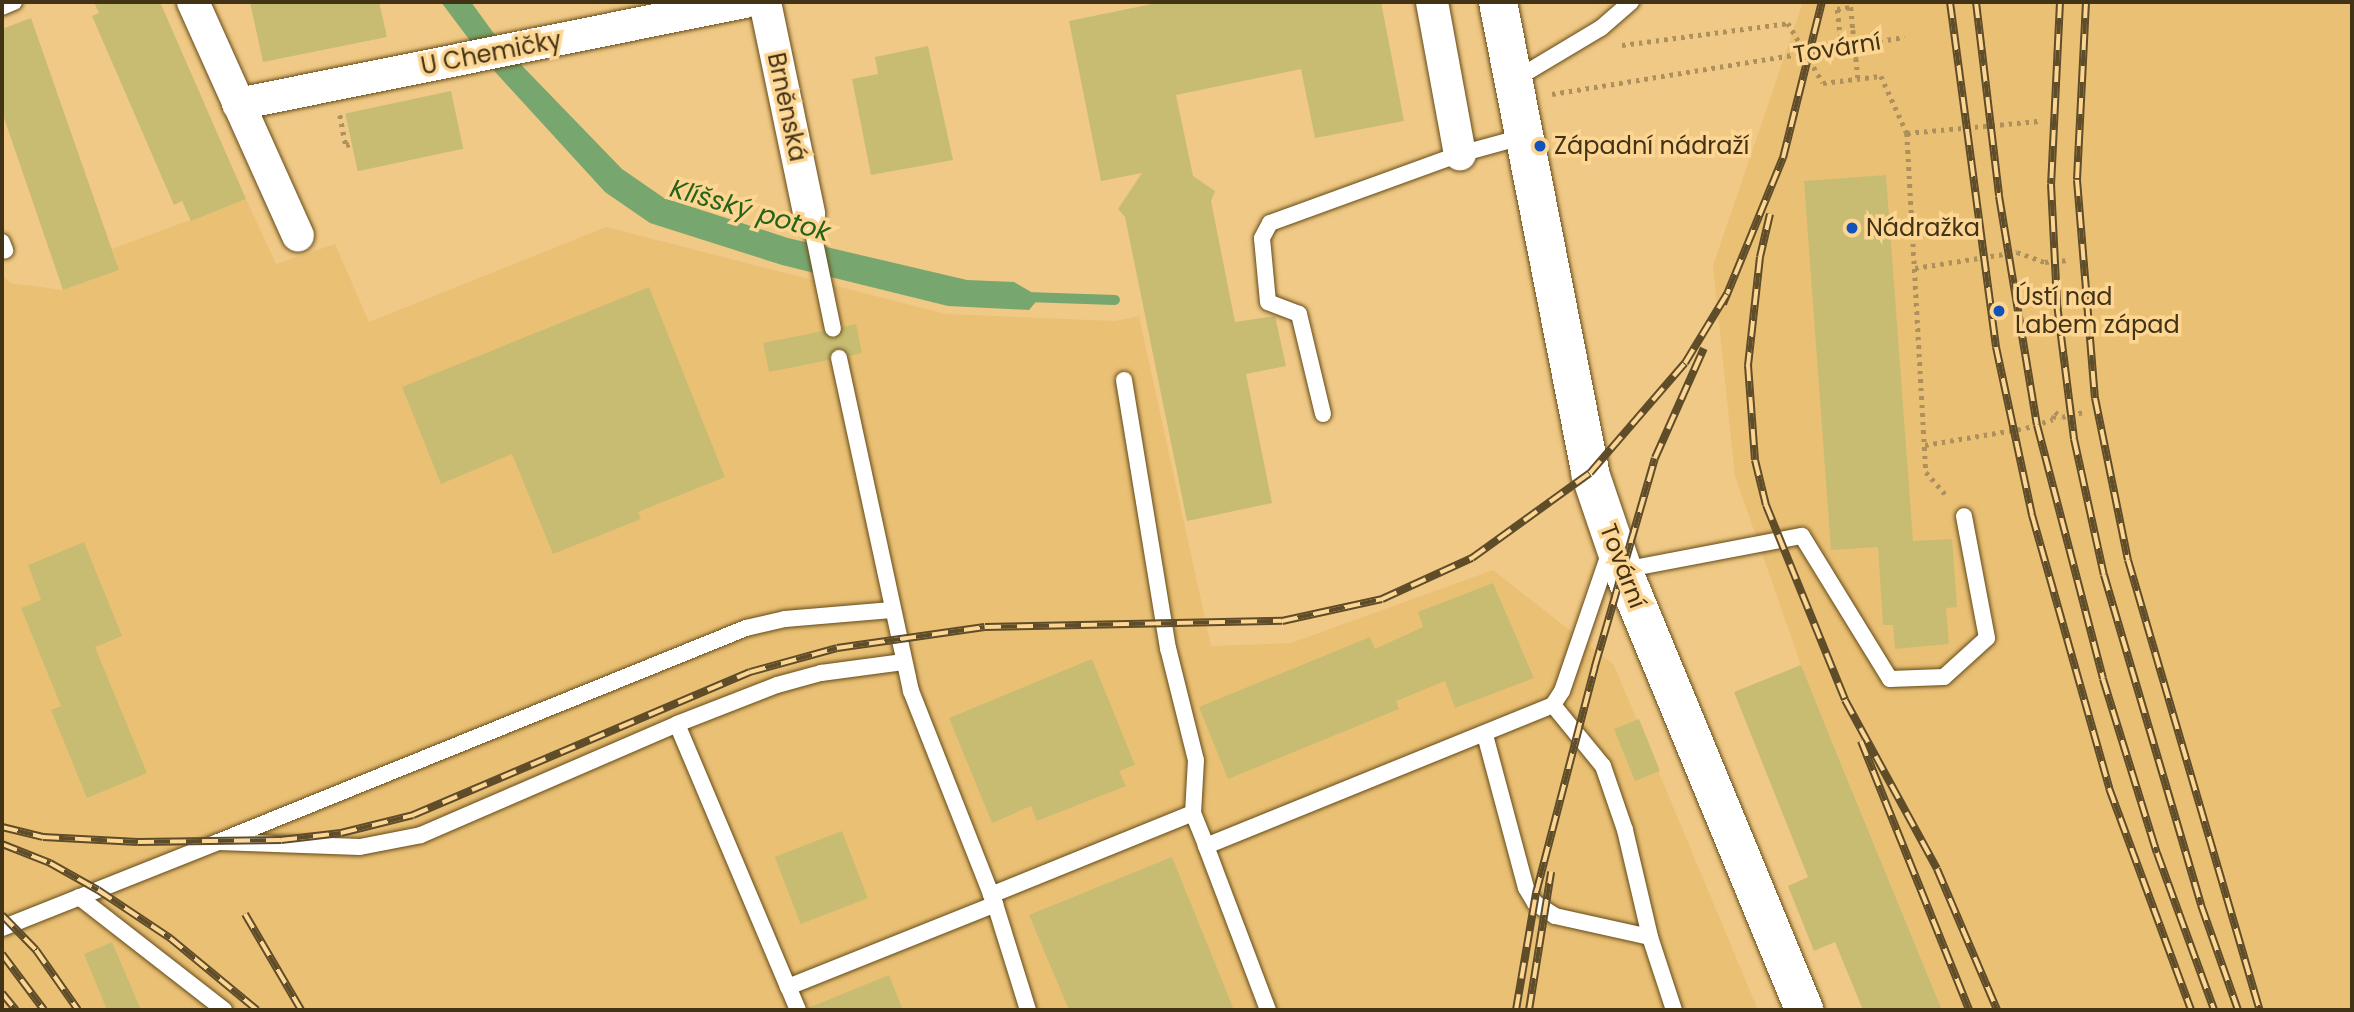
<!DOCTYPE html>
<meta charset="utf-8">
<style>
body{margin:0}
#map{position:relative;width:2354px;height:1012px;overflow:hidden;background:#f0c986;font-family:Poppins,sans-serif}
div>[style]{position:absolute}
.built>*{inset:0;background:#eac075}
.water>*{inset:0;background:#78a66f}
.stream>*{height:10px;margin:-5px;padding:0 5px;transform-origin:5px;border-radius:5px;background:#78a66f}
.building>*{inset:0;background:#c8bc73;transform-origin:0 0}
.path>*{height:4.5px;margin-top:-2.25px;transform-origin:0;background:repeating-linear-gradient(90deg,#ae905c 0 3.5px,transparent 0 8.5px)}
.roads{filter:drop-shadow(0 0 2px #644a16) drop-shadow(0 0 2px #644a16)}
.service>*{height:16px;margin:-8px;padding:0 8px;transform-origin:8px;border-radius:8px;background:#fff}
.minor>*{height:32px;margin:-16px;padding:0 16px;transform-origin:16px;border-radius:16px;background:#fff}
.tertiary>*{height:38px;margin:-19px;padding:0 19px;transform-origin:19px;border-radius:19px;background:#fff}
.rail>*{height:8px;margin-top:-4px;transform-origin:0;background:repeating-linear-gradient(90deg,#fdd693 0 16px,#5f4c29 0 32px);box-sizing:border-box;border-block:2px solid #5f4c29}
.path-bridge>*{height:4.5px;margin-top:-2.25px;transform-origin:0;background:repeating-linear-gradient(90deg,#ae905c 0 3.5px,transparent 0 8.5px)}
.dots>*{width:19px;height:19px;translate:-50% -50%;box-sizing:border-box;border:4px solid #fdd693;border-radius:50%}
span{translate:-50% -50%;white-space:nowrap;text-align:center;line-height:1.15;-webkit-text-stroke:7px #fdd693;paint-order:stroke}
.street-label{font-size:24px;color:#423317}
.poi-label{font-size:24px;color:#423317}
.left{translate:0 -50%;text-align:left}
.water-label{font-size:26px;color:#26631a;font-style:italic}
.frame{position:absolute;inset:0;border:4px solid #423317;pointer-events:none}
</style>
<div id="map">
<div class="built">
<div style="clip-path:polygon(1803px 2px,2352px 2px,2352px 1010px,1942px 1010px,1801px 665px,1735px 476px,1713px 266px)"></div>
<div style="clip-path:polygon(246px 199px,276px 264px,335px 244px,369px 322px,606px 227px,946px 314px,1115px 321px,1139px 316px,1211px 646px,1291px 643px,1493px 570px,1614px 665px,1758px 1010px,2px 1010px,2px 274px,10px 283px,63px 290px,119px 270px,112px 249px)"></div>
</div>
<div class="water">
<div style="clip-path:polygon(441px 2px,471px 2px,503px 46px,622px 169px,664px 198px,788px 238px,967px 280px,1014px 282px,1040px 297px,1029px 310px,948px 306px,782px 265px,650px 223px,605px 192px,486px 62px)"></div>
</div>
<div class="stream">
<div style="left:1026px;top:297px;width:89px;rotate:1.9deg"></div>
</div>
<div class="building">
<div style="clip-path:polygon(94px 2px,160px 2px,246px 199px,191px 221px,182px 201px,174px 205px,92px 16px,99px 13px)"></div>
<div style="clip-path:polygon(250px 2px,379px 2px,387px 37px,263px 62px)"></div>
<div style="clip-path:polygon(1162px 2px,1381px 2px,1404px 121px,1315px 138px,1301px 69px,1176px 95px,1193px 176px,1215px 191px,1211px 201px,1235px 322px,1275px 316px,1286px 366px,1246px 374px,1272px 503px,1187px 521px,1125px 217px,1118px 209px,1142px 173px,1101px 181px,1069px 21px)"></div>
<div style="clip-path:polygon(31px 18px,119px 270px,63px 290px,2px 112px,2px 29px)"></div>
<div style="clip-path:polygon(928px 46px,953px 160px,871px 175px,852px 79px,878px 74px,875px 57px)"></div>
<div style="left:451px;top:91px;width:59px;height:108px;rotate:78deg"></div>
<div style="clip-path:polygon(1886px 175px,1913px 541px,1952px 539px,1957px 607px,1946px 608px,1949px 644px,1895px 649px,1893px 625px,1883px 625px,1878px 547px,1831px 550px,1804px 181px)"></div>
<div style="clip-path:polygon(649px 287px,725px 477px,638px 512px,641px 519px,553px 554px,512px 454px,441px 484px,402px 387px)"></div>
<div style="clip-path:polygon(856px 324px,862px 353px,849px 356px,837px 348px,829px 360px,769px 372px,763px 343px,823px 331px,834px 339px,843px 327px)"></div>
<div style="clip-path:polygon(84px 542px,122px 636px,95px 647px,147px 773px,87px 798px,51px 710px,61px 706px,21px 608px,41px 600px,28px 565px)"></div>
<div style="clip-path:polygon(1493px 583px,1534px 678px,1455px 708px,1445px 681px,1396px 701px,1399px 709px,1228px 779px,1199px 707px,1370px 637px,1375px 649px,1423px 627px,1418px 612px)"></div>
<div style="clip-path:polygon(1092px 659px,1135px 765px,1119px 771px,1126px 786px,1037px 821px,1031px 806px,992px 823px,949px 718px)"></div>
<div style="clip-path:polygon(1801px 665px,1839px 759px,1942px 1010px,1863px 1010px,1835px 942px,1814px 951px,1788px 886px,1808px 877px,1734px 692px)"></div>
<div style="left:1639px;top:719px;width:56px;height:27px;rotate:68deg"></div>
<div style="left:842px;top:831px;width:72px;height:72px;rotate:69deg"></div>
<div style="clip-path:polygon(1172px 857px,1234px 1010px,1069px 1010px,1029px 915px)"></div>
<div style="clip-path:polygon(112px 942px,141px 1010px,107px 1010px,84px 954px)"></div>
<div style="clip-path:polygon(889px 975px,903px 1010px,808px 1010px,808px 1008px)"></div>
</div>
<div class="path">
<div style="left:1622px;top:45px;width:167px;rotate:-7.5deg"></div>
<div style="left:1841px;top:47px;width:38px;rotate:-96deg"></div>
<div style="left:1837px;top:9px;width:14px;rotate:-8deg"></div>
<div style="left:1851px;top:7px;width:23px;rotate:85deg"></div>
<div style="left:1856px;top:58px;width:20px;rotate:84deg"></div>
<div style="left:1823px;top:83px;width:58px;rotate:-6.9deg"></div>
<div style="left:1881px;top:76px;width:63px;rotate:65.5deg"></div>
<div style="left:1907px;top:133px;width:340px;rotate:86.8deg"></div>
<div style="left:1926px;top:472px;width:33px;rotate:49deg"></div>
<div style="left:1552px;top:94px;width:357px;rotate:-9.2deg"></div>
<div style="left:340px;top:115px;width:31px;rotate:79deg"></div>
<div style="left:346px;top:145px;width:5px;rotate:-11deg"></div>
<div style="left:1907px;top:133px;width:134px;rotate:-5.2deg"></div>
<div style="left:1915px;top:268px;width:103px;rotate:-8.9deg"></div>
<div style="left:2017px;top:252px;width:30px;rotate:20deg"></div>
<div style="left:2045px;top:262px;width:21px;rotate:-5deg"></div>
<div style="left:1925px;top:445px;width:102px;rotate:-9.6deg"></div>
<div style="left:2026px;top:428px;width:28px;rotate:-18deg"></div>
<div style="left:2053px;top:419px;width:7px;rotate:-74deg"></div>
<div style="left:2055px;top:412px;width:9px;rotate:36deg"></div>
<div style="left:2062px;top:417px;width:22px;rotate:-13deg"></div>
</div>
<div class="roads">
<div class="service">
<div style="left:2px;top:7px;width:13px;rotate:-23deg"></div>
<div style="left:1514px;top:80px;width:101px;rotate:-30.9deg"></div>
<div style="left:1601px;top:28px;width:40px;rotate:-41deg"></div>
<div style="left:809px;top:213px;width:118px;rotate:78.3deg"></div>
<div style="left:2px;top:242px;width:9px;rotate:69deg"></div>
<div style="left:839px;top:358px;width:341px;rotate:77.8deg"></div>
<div style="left:911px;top:691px;width:229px;rotate:68.5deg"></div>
<div style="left:995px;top:904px;width:111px;rotate:72.7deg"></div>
<div style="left:1124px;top:380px;width:272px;rotate:80.7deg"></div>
<div style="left:1168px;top:648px;width:115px;rotate:76deg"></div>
<div style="left:1196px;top:760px;width:53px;rotate:93.2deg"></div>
<div style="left:1193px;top:813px;width:35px;rotate:68deg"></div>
<div style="left:1323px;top:414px;width:103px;rotate:-103.5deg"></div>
<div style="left:1299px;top:314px;width:33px;rotate:-159deg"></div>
<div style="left:1268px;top:302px;width:64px;rotate:-95.4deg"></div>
<div style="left:1262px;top:238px;width:17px;rotate:-62deg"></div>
<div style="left:1270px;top:223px;width:202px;rotate:-20deg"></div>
<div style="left:1460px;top:154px;width:64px;rotate:-15.3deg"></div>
<div style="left:1610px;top:551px;width:148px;rotate:108.9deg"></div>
<div style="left:1562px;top:691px;width:17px;rotate:123deg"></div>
<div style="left:1553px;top:705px;width:79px;rotate:50.7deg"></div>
<div style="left:1603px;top:766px;width:68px;rotate:71deg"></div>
<div style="left:1625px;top:830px;width:110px;rotate:76.8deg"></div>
<div style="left:1623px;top:570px;width:182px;rotate:-10.8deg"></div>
<div style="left:1802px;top:536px;width:168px;rotate:58.4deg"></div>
<div style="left:1890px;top:679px;width:54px;rotate:-2.1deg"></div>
<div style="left:1944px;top:677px;width:58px;rotate:-42.2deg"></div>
<div style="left:1987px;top:638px;width:124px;rotate:-100.7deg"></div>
<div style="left:1485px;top:735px;width:158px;rotate:75deg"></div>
<div style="left:1526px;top:888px;width:17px;rotate:59deg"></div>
<div style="left:1535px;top:903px;width:24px;rotate:33deg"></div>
<div style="left:1555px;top:916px;width:97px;rotate:12.5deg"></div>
<div style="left:1650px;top:937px;width:77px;rotate:71.8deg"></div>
<div style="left:218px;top:842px;width:570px;rotate:-22.06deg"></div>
<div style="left:746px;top:628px;width:40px;rotate:-13deg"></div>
<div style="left:785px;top:619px;width:107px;rotate:-4.8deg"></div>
<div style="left:991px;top:895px;width:218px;rotate:-22.1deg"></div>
<div style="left:79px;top:897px;width:184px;rotate:37.9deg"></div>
<div style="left:2px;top:928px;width:232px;rotate:-21.7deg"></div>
<div style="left:218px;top:842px;width:142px;rotate:2deg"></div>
<div style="left:360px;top:847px;width:62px;rotate:-11.1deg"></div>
<div style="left:421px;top:835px;width:279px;rotate:-23.4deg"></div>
<div style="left:788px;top:987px;width:285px;rotate:-112.9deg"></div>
<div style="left:677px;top:724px;width:107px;rotate:-21.3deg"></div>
<div style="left:777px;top:685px;width:46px;rotate:-15.3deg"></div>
<div style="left:821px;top:673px;width:83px;rotate:-7.6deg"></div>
<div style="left:798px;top:1010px;width:25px;rotate:-113deg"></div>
<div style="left:788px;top:987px;width:223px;rotate:-21.8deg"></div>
<div style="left:1268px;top:1010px;width:175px;rotate:-110.7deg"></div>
<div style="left:1206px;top:846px;width:375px;rotate:-22.1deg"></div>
</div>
<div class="minor">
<div style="left:193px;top:2px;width:256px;rotate:65.8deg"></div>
<div style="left:765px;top:2px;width:216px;rotate:78.2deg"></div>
<div style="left:1432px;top:2px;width:155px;rotate:79.6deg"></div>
<div style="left:238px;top:104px;width:517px;rotate:-11.38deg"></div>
</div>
<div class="tertiary">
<div style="left:1498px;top:2px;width:480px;rotate:78.9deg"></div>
<div style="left:1590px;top:473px;width:102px;rotate:71.2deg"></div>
<div style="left:1623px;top:570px;width:476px;rotate:67.6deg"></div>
</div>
</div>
<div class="rail">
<div style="left:1950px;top:2px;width:348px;rotate:82.4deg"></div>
<div style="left:1996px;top:347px;width:172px;rotate:77.9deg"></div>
<div style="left:2032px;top:515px;width:284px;rotate:74.2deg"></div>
<div style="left:2109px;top:788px;width:237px;rotate:69.7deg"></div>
<div style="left:1976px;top:2px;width:195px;rotate:83.2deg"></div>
<div style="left:1999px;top:196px;width:232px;rotate:80.6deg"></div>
<div style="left:2037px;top:425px;width:262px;rotate:75.4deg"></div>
<div style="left:2103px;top:679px;width:182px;rotate:72.8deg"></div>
<div style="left:2157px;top:853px;width:167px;rotate:70deg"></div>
<div style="left:2060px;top:2px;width:182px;rotate:92.8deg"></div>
<div style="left:2051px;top:184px;width:120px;rotate:87.1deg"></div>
<div style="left:2057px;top:304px;width:136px;rotate:82.8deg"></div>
<div style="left:2074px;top:439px;width:139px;rotate:77.6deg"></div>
<div style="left:2104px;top:575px;width:344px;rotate:73.6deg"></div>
<div style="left:2201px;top:905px;width:111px;rotate:70.6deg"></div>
<div style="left:2086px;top:2px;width:178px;rotate:92.9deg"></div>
<div style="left:2077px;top:180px;width:219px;rotate:85.3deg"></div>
<div style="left:2095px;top:398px;width:165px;rotate:78.5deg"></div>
<div style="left:2128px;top:560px;width:469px;rotate:73.7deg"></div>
<div style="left:1770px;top:214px;width:44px;rotate:103.1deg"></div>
<div style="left:1760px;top:257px;width:109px;rotate:96.3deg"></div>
<div style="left:1748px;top:365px;width:95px;rotate:85.8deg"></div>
<div style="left:1755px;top:460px;width:46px;rotate:76.3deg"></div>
<div style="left:1766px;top:505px;width:210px;rotate:67.9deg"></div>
<div style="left:1845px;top:700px;width:192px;rotate:61.4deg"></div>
<div style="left:1937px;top:869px;width:153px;rotate:66.9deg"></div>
<div style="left:1723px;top:304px;width:158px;rotate:-67.7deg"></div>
<div style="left:1783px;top:158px;width:161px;rotate:-76deg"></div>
<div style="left:1861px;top:741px;width:290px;rotate:68.1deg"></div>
<div style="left:2px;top:827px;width:42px;rotate:13.7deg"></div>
<div style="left:43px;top:837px;width:95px;rotate:3deg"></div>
<div style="left:138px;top:842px;width:143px;rotate:-0.8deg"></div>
<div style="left:281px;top:840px;width:60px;rotate:-6.7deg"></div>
<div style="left:341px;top:833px;width:74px;rotate:-14deg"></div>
<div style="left:413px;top:815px;width:366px;rotate:-23deg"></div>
<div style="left:750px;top:672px;width:90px;rotate:-15.4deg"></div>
<div style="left:837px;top:648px;width:149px;rotate:-8.1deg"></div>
<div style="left:985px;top:627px;width:297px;rotate:-1.2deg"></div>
<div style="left:1282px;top:621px;width:102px;rotate:-12.4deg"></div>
<div style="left:1382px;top:599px;width:99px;rotate:-24.5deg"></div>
<div style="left:1472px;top:558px;width:145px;rotate:-35.8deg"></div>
<div style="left:1590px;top:473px;width:145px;rotate:-49.2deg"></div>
<div style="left:1685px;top:363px;width:81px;rotate:-58.7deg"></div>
<div style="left:2px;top:844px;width:52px;rotate:21.6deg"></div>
<div style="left:50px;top:863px;width:55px;rotate:29.4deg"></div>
<div style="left:98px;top:890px;width:87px;rotate:33.7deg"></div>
<div style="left:170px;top:938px;width:113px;rotate:39.6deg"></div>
<div style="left:245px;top:914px;width:111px;rotate:59.7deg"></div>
<div style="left:2px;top:915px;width:49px;rotate:45.8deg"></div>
<div style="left:36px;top:950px;width:73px;rotate:55deg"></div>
<div style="left:2px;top:954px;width:70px;rotate:53.1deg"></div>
<div style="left:2px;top:993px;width:22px;rotate:51deg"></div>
<div style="left:1516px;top:1010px;width:119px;rotate:-80.3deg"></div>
<div style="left:1536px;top:893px;width:235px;rotate:-75.4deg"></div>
<div style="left:1595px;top:666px;width:216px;rotate:-73.9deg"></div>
<div style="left:1655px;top:458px;width:120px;rotate:-66deg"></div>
<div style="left:1529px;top:1010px;width:140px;rotate:-80.9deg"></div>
</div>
<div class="path-bridge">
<div style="left:1788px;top:23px;width:69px;rotate:59.7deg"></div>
<div style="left:1853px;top:30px;width:28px;rotate:84deg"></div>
</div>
<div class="dots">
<div style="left:1540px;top:146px;background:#1252bd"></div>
<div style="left:1852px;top:228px;background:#1252bd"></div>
<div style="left:1999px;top:311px;background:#1252bd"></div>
</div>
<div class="street-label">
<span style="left:1837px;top:48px;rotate:-9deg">Tovární</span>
<span style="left:491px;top:53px;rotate:-11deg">U Chemičky</span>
<span style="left:787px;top:107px;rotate:78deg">Brněnská</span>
<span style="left:1623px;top:566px;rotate:69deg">Tovární</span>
</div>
<div class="poi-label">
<span class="left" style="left:1554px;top:146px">Západní nádraží</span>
<span class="left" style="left:1866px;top:228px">Nádražka</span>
<span class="left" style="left:2015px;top:311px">Ústí nad<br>Labem západ</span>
</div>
<div class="water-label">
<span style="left:750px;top:211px;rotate:16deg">Klíšský potok</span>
</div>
<div class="frame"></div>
</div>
